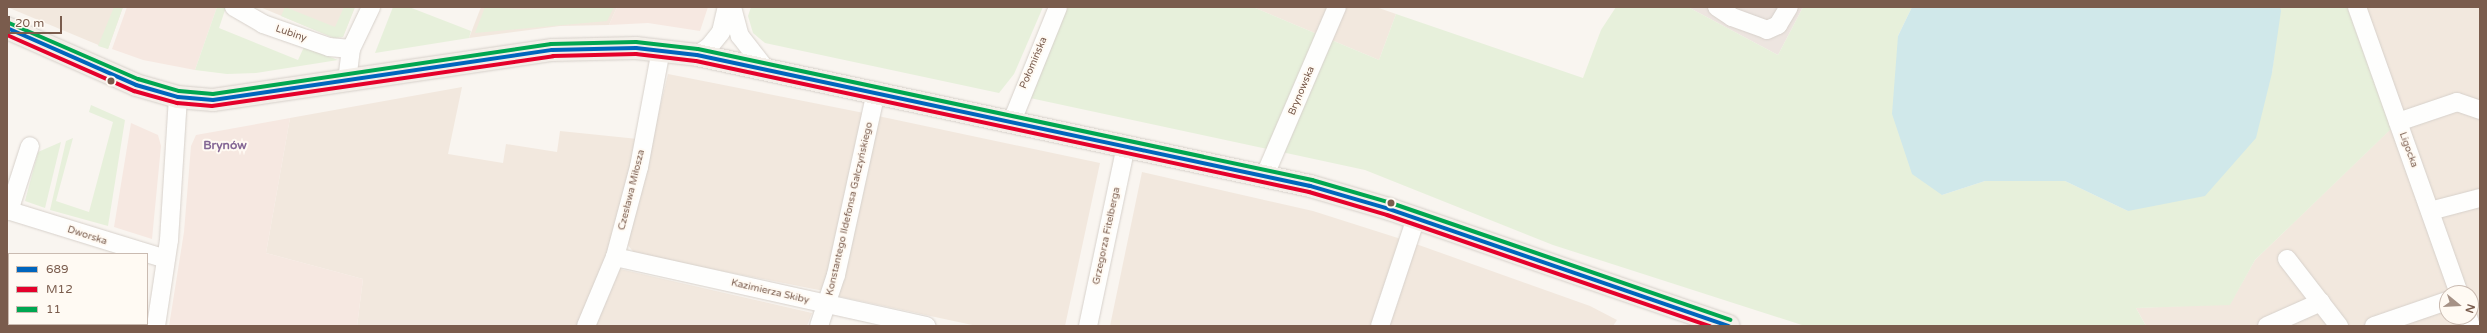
<!DOCTYPE html>
<meta charset="utf-8">
<style>
body{margin:0}
#map{position:relative;width:2487px;height:333px;overflow:hidden;background:#f9f5f0;font-family:"Varela Round",sans-serif}
div>[style]{position:absolute}
.residential>*{inset:0;background:#f2e8de}
.commercial>*{inset:0;background:#f6e8e1}
.industrial>*{inset:0;background:#ede5e0}
.green>*{inset:0;background:#e7f0db}
.water>*{inset:0;background:#d0e8ea}
.roads{filter:drop-shadow(0 0 1px #d7d1cb) drop-shadow(0 0 1px #d7d1cb)}
.minor>*{height:18px;margin:-9px;padding:0 9px;transform-origin:9px;border-radius:9px;background:#fefefd}
.major>*{height:22px;margin:-11px;padding:0 11px;transform-origin:11px;border-radius:11px;background:#f3eee8}
.bus-1>*{height:4px;margin:-2px;padding:0 2px;transform-origin:2px;border-radius:2px;background:#0065bd}
.bus-2>*{height:4px;margin:-2px;padding:0 2px;transform-origin:2px;border-radius:2px;background:#e4002b}
.bus-3>*{height:4px;margin:-2px;padding:0 2px;transform-origin:2px;border-radius:2px;background:#00a651}
.dots>*{width:11px;height:11px;translate:-50% -50%;box-sizing:border-box;border:2px solid #fffaf3;border-radius:50%}
span{translate:-50% -50%;white-space:nowrap;text-align:center;line-height:1.15;-webkit-text-stroke:4px #fffaf3;paint-order:stroke}
.street-label{font-size:10px;color:#7a5c4d}
.quarter-label{font-size:12px;color:#846695;font-weight:700}
.frame{position:absolute;inset:0;border:8px solid #7a5c4d;pointer-events:none}
.legend{position:absolute;left:8px;top:253px;width:140px;height:72px;box-sizing:border-box;background:#fffaf3;border:1px solid #cabbb1;margin:0;padding:5px 7px;list-style:none;font-size:12px;color:#7a5c4d}
.legend li{display:flex;align-items:center;gap:8px;height:20px}
.legend b{width:20px;border:1px solid #cabbb1}
.north{position:absolute;left:2439px;top:285px;width:40px;height:40px;box-sizing:border-box;background:#fffaf3;border:1px solid #cabbb1;border-radius:50%;rotate:108deg;font-size:11px;font-weight:700;line-height:16px;text-align:center;color:#7a5c4d}
.north::after{content:'';display:block;margin:auto;width:14px;height:18px;background:#a69286;clip-path:polygon(50% 0,100% 100%,50% 72%,0 100%)}
.scale{position:absolute;left:8px;top:16px;width:54px;height:18px;box-sizing:border-box;border:2px solid #7a5c4d;border-top:0;padding-left:5px;font-size:12px;line-height:14px;white-space:nowrap;color:#7a5c4d;-webkit-text-stroke:3px #fffaf3;paint-order:stroke}
</style>
<div id="map">
<div class="residential">
<div style="clip-path:polygon(7px 7px,123px 7px,108px 49px)"></div>
<div style="clip-path:polygon(260px 7px,355px 7px,343px 37px,334px 38px)"></div>
<div style="clip-path:polygon(481px 7px,617px 7px,609px 25px,560px 26px,469px 38px)"></div>
<div style="clip-path:polygon(1253px 7px,1376px 7px,1396px 14px,1379px 60px)"></div>
<div style="clip-path:polygon(evenodd,2363px 7px,2480px 7px,2480px 326px,2146px 326px,2136px 308px,2230px 304px,2255px 260px,2398px 122px,2363px 7px,2447px 293px,2471px 293px,2471px 317px,2447px 317px,2447px 293px)"></div>
<div style="clip-path:polygon(668px 74px,864px 113px,824px 291px,635px 254px,627px 244px)"></div>
<div style="clip-path:polygon(462px 87px,448px 154px,503px 163px,506px 144px,557px 152px,560px 131px,638px 139px,606px 260px,578px 326px,357px 326px,363px 279px,266px 253px,290px 118px)"></div>
<div style="clip-path:polygon(878px 116px,1100px 163px,1065px 326px,977px 326px,837px 296px)"></div>
<div style="clip-path:polygon(1142px 172px,1313px 211px,1401px 239px,1372px 326px,1110px 326px)"></div>
<div style="clip-path:polygon(1416px 244px,1590px 306px,1617px 320px,1613px 326px,1388px 326px)"></div>
<div style="clip-path:polygon(620px 269px,812px 313px,807px 326px,596px 326px)"></div>
</div>
<div class="commercial">
<div style="clip-path:polygon(127px 7px,217px 7px,195px 70px,143px 60px,112px 49px)"></div>
<div style="clip-path:polygon(617px 7px,708px 7px,700px 31px,648px 23px,609px 25px)"></div>
<div style="clip-path:polygon(290px 118px,266px 253px,363px 279px,357px 326px,169px 326px,184px 232px,191px 146px,196px 135px)"></div>
<div style="clip-path:polygon(131px 123px,158px 135px,161px 146px,152px 239px,114px 227px)"></div>
</div>
<div class="industrial">
<div style="clip-path:polygon(1688px 7px,1803px 7px,1778px 55px)"></div>
</div>
<div class="green">
<div style="clip-path:polygon(114px 7px,123px 7px,108px 49px,98px 46px)"></div>
<div style="clip-path:polygon(217px 7px,226px 7px,219px 28px,298px 60px,304px 47px,338px 60px,256px 73px,227px 74px,195px 70px)"></div>
<div style="clip-path:polygon(285px 7px,335px 27px,344px 7px,355px 7px,343px 37px,334px 38px,281px 16px)"></div>
<div style="clip-path:polygon(393px 7px,409px 7px,471px 31px,469px 38px,375px 53px)"></div>
<div style="clip-path:polygon(485px 7px,519px 9px,614px 7px,607px 21px,475px 33px)"></div>
<div style="clip-path:polygon(751px 7px,1043px 7px,1014px 74px,999px 93px,765px 43px,753px 33px,748px 16px)"></div>
<div style="clip-path:polygon(1066px 7px,1253px 7px,1379px 60px,1396px 14px,1583px 78px,1601px 30px,1616px 7px,1688px 7px,1778px 55px,1803px 7px,1912px 7px,1898px 36px,1942px 195px,1985px 181px,2065px 181px,2128px 211px,2272px 73px,2280px 7px,2347px 7px,2391px 129px,2255px 260px,2230px 305px,2136px 308px,2146px 326px,1805px 326px,1553px 245px,1365px 170px,1030px 98px)"></div>
<div style="clip-path:polygon(91px 105px,125px 120px,108px 226px,50px 210px,66px 141px,73px 138px,56px 201px,89px 212px,113px 122px,89px 112px)"></div>
<div style="clip-path:polygon(61px 142px,45px 208px,25px 201px,38px 152px)"></div>
</div>
<div class="water">
<div style="clip-path:polygon(1912px 7px,2280px 7px,2281px 11px,2272px 73px,2256px 138px,2205px 196px,2128px 211px,2065px 181px,1985px 181px,1942px 195px,1912px 174px,1892px 114px,1898px 36px)"></div>
</div>
<div class="roads">
<div class="minor">
<div style="left:234px;top:7px;width:34px;rotate:30deg"></div>
<div style="left:263px;top:24px;width:70px;rotate:19.2deg"></div>
<div style="left:329px;top:47px;width:22px;rotate:5deg"></div>
<div style="left:732px;top:7px;width:30px;rotate:75deg"></div>
<div style="left:740px;top:36px;width:39px;rotate:52deg"></div>
<div style="left:1717px;top:7px;width:18px;rotate:34deg"></div>
<div style="left:1732px;top:17px;width:37px;rotate:20deg"></div>
<div style="left:1767px;top:30px;width:12px;rotate:-24deg"></div>
<div style="left:1778px;top:25px;width:21px;rotate:-59deg"></div>
<div style="left:2357px;top:7px;width:304px;rotate:70.4deg"></div>
<div style="left:697px;top:55px;width:14px;rotate:-34deg"></div>
<div style="left:709px;top:47px;width:19px;rotate:-51deg"></div>
<div style="left:721px;top:32px;width:26px;rotate:-77deg"></div>
<div style="left:347px;top:81px;width:32px;rotate:-83deg"></div>
<div style="left:351px;top:49px;width:47px;rotate:-64.5deg"></div>
<div style="left:1012px;top:121px;width:123px;rotate:-68deg"></div>
<div style="left:2398px;top:122px;width:62px;rotate:-18.7deg"></div>
<div style="left:2457px;top:102px;width:24px;rotate:19deg"></div>
<div style="left:1265px;top:175px;width:183px;rotate:-66.8deg"></div>
<div style="left:7px;top:210px;width:166px;rotate:17.1deg"></div>
<div style="left:9px;top:211px;width:68px;rotate:-72.1deg"></div>
<div style="left:2430px;top:211px;width:52px;rotate:-14.6deg"></div>
<div style="left:615px;top:257px;width:319px;rotate:12.5deg"></div>
<div style="left:2287px;top:259px;width:85px;rotate:52.2deg"></div>
<div style="left:2468px;top:317px;width:9px;rotate:72deg"></div>
<div style="left:156px;top:326px;width:87px;rotate:-81.4deg"></div>
<div style="left:169px;top:240px;width:143px;rotate:-86.4deg"></div>
<div style="left:586px;top:326px;width:75px;rotate:-67.2deg"></div>
<div style="left:615px;top:257px;width:93px;rotate:-75.1deg"></div>
<div style="left:639px;top:167px;width:119px;rotate:-79.4deg"></div>
<div style="left:819px;top:326px;width:54px;rotate:-71.6deg"></div>
<div style="left:836px;top:275px;width:188px;rotate:-77.7deg"></div>
<div style="left:1088px;top:326px;width:185px;rotate:-78.1deg"></div>
<div style="left:1380px;top:326px;width:114px;rotate:-71.6deg"></div>
<div style="left:2267px;top:326px;width:59px;rotate:-24deg"></div>
<div style="left:2374px;top:326px;width:77px;rotate:-18.9deg"></div>
</div>
<div class="major">
<div style="left:7px;top:28px;width:141px;rotate:23.8deg"></div>
<div style="left:136px;top:85px;width:44px;rotate:15.9deg"></div>
<div style="left:178px;top:97px;width:35px;rotate:5deg"></div>
<div style="left:213px;top:100px;width:343px;rotate:-8.4deg"></div>
<div style="left:552px;top:50px;width:84px;rotate:-1.4deg"></div>
<div style="left:636px;top:48px;width:61px;rotate:6.5deg"></div>
<div style="left:697px;top:55px;width:627px;rotate:12.06deg"></div>
<div style="left:1310px;top:186px;width:82px;rotate:16.2deg"></div>
<div style="left:1389px;top:209px;width:359px;rotate:19deg"></div>
</div>
</div>
<div class="bus-1">
<div style="left:7px;top:28px;width:141px;rotate:23.8deg"></div>
<div style="left:136px;top:85px;width:44px;rotate:15.9deg"></div>
<div style="left:178px;top:97px;width:35px;rotate:5deg"></div>
<div style="left:213px;top:100px;width:343px;rotate:-8.4deg"></div>
<div style="left:552px;top:50px;width:84px;rotate:-1.4deg"></div>
<div style="left:636px;top:48px;width:61px;rotate:6.5deg"></div>
<div style="left:697px;top:55px;width:627px;rotate:12.06deg"></div>
<div style="left:1310px;top:186px;width:82px;rotate:16.2deg"></div>
<div style="left:1389px;top:209px;width:359px;rotate:19deg"></div>
</div>
<div class="bus-2">
<div style="left:7px;top:35px;width:139px;rotate:23.8deg"></div>
<div style="left:134px;top:91px;width:45px;rotate:15.6deg"></div>
<div style="left:177px;top:103px;width:35px;rotate:5deg"></div>
<div style="left:212px;top:106px;width:345px;rotate:-8.3deg"></div>
<div style="left:553px;top:56px;width:83px;rotate:-1.4deg"></div>
<div style="left:636px;top:54px;width:60px;rotate:6.7deg"></div>
<div style="left:696px;top:61px;width:627px;rotate:12.06deg"></div>
<div style="left:1309px;top:192px;width:81px;rotate:16.4deg"></div>
<div style="left:1387px;top:215px;width:342px;rotate:19deg"></div>
</div>
<div class="bus-3">
<div style="left:9px;top:23px;width:141px;rotate:23.5deg"></div>
<div style="left:138px;top:79px;width:43px;rotate:16.3deg"></div>
<div style="left:179px;top:91px;width:34px;rotate:5deg"></div>
<div style="left:213px;top:94px;width:342px;rotate:-8.4deg"></div>
<div style="left:551px;top:44px;width:85px;rotate:-1.3deg"></div>
<div style="left:636px;top:42px;width:62px;rotate:6.4deg"></div>
<div style="left:698px;top:49px;width:628px;rotate:12.04deg"></div>
<div style="left:1312px;top:180px;width:82px;rotate:16.2deg"></div>
<div style="left:1391px;top:203px;width:359px;rotate:19deg"></div>
</div>
<div class="dots">
<div style="left:111px;top:81px;background:#7a5c4d"></div>
<div style="left:1391px;top:203px;background:#7a5c4d"></div>
</div>
<div class="street-label">
<span style="left:291px;top:34px;rotate:19deg">Lubiny</span>
<span style="left:1034px;top:63px;rotate:-67deg">Połomińska</span>
<span style="left:1302px;top:91px;rotate:-67deg">Brynowska</span>
<span style="left:2408px;top:150px;rotate:70deg">Ligocka</span>
<span style="left:632px;top:190px;rotate:-76deg">Czesława Miłosza</span>
<span style="left:850px;top:209px;rotate:-77deg">Konstantego Ildefonsa Gałczyńskiego</span>
<span style="left:87px;top:236px;rotate:18deg">Dworska</span>
<span style="left:1107px;top:236px;rotate:-78deg">Grzegorza Fitelberga</span>
<span style="left:770px;top:292px;rotate:13deg">Kazimierza Skiby</span>
</div>
<div class="quarter-label">
<span style="left:225px;top:146px">Brynów</span>
</div>
<div class="frame"></div>
<ul class="legend">
<li><b style="height:5px;background:#0065bd"></b>689</li>
<li><b style="height:5px;background:#e4002b"></b>M12</li>
<li><b style="height:5px;background:#00a651"></b>11</li>
</ul>
<div class="north">N</div>
<div class="scale">20 m</div>
</div>
